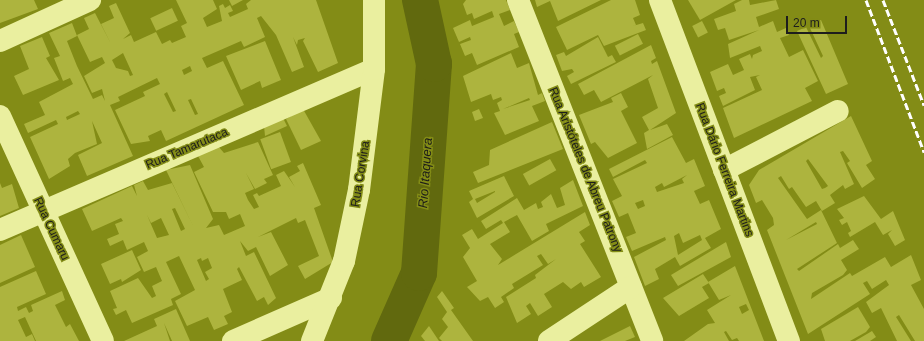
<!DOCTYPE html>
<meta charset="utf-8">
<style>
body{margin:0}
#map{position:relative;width:924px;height:341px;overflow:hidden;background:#838c16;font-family:Arial,sans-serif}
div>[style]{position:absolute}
.river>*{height:36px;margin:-18px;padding:0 18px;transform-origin:18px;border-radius:18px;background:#61690e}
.building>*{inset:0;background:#adb43e;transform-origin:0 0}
.minor>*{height:22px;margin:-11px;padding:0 11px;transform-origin:11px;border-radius:11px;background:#eaef9f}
.rail>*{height:3px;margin-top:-1.5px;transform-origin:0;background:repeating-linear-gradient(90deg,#fff 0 7px,transparent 0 10px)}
span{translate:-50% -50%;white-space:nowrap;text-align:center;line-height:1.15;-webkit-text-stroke:3px #838c16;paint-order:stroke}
.street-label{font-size:12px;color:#1d1d1d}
.water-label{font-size:13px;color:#1c1c19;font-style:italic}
.scale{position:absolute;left:786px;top:16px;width:61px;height:18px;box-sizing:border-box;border:2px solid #1d1d1d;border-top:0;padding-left:5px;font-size:12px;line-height:14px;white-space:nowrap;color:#1d1d1d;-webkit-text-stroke:3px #838c16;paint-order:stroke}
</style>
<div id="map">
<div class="river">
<div style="left:389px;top:341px;width:74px;rotate:-66.2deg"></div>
<div style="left:419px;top:273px;width:210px;rotate:-85.9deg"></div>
<div style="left:434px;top:64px;width:66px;rotate:-102.3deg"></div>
</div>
<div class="building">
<div style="clip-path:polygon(0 0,34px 0,38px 9px,0 23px)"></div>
<div style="clip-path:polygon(evenodd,176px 0,213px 0,217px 9px,203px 18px,207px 27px,222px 21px,219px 6px,223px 4px,225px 8px,230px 5px,233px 11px,228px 13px,230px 17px,248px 9px,246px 4px,251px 0,316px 0,338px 63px,318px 72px,303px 41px,305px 38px,298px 40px,297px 45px,293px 37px,304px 67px,292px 72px,276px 35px,261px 16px,257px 18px,265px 37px,244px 47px,241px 41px,202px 58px,207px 68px,223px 61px,244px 105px,166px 141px,161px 130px,148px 136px,150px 141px,131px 144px,115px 110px,145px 96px,143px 92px,160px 84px,157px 78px,118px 97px,120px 101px,110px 105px,133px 156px,87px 176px,78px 155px,102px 143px,92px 121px,97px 144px,75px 153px,68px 159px,70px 166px,49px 179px,30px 137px,58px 124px,56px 120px,28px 133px,24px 124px,45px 115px,39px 102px,73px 84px,70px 78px,63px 81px,54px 58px,60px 56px,49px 33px,72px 23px,77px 36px,67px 41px,77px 66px,93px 99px,102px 95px,105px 101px,102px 89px,92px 93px,84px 76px,105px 63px,102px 57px,90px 62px,77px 35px,89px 29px,84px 18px,95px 13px,111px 44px,101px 24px,114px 18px,109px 6px,116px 3px,130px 33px,123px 39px,131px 35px,134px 42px,156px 32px,162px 44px,170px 40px,172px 43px,186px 37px,181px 26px,187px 23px,176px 0,123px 53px,133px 75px,130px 76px,128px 71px,116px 68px,112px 60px,123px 53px,176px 0,190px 66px,192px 71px,184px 75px,182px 70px,190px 66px,176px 0,167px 92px,176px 111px,173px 112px,164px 94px,167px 92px,176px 0,191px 99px,198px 114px,195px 115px,188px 100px,191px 99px,176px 0,78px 111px,80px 114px,67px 120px,66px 117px,78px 111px)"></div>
<div style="clip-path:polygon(229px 0,243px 0,232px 6px)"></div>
<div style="clip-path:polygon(466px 0,506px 0,510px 10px,499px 14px,504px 26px,514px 21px,519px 32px,514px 34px,519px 47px,477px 65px,472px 53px,465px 56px,460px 44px,471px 40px,470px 37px,459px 42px,453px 28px,470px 20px,472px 26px,494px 17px,492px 11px,474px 19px,472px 13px,467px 15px,463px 4px)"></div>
<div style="clip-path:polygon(535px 0,601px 0,558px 21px,550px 1px,537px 7px)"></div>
<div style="clip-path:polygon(611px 0,635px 0,640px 15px,633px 18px,636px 25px,633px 26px,643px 23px,646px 30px,604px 46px,598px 35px,567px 50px,556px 27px)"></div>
<div style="clip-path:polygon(688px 0,736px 0,700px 20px)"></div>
<div style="clip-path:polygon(742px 0,749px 0,750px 5px,776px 0,779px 9px,756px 17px,759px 27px,773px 21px,777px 32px,786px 28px,789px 35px,780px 38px,789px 57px,803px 50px,818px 81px,805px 88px,812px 101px,734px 138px,723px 108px,762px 90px,756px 77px,760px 75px,750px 77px,755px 90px,723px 106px,719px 96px,726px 93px,724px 88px,717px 91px,710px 72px,728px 64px,733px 75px,744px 70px,739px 59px,750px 54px,752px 59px,753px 55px,762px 51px,760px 46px,730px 58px,728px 44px,759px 30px,729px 40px,725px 28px,718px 30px,714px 19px,736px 11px,734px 4px)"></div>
<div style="left:172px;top:8px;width:14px;height:24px;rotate:65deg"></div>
<div style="clip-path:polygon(821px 20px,848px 84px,826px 94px,797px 31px,806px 27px,821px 58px,823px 56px,809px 26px)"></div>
<div style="left:702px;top:21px;width:13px;height:11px;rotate:63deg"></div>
<div style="left:638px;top:34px;width:11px;height:26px;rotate:63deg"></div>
<div style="clip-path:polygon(42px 37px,50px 56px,46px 58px,59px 80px,23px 95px,14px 76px,29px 69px,20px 46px)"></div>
<div style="clip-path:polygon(598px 37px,608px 57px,612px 55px,616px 62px,571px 84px,567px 76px,574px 72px,572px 69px,562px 71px,556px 55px,564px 52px,566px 56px)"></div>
<div style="clip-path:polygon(265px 41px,281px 80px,262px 88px,260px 81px,241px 90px,226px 56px)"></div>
<div style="clip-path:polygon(651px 45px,656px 58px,651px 61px,652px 64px,657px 61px,676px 113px,650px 130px,667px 124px,673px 135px,647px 149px,644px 133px,649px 130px,642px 117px,658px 108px,648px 79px,653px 75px,601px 102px,594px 90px,584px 95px,578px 84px)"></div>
<div style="clip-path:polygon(evenodd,511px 53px,517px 68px,529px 63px,538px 95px,542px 93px,545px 101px,532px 106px,539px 121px,505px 135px,494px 113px,500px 111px,497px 103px,502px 100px,501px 97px,493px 100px,491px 94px,471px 102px,463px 76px,511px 53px,529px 98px,530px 100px,503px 109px,529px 98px)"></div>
<div style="clip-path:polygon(621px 93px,628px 107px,621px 111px,637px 143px,608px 158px,595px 142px,591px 144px,579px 115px,613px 102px,611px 98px)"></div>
<div style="clip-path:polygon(303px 109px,321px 141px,301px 150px,286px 119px)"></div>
<div style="clip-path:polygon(479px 109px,483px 118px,475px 121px,472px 112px)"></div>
<div style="clip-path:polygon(evenodd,851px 116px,872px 161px,866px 165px,875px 179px,862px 188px,847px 163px,850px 161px,843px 151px,840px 152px,854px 184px,845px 189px,843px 185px,830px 195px,835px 203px,822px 211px,816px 201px,806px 207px,792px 187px,789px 189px,781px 176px,778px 178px,807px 219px,821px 210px,837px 243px,797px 269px,799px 271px,838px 244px,840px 248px,853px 240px,859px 249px,841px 260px,847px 270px,843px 275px,812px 293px,811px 299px,850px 273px,852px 276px,885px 257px,891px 267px,911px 255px,921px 280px,911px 285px,924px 309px,924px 341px,915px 341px,899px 315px,896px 317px,911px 341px,897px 341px,881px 308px,872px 313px,866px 302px,889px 285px,886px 280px,872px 289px,867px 281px,863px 283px,870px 294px,808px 334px,767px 230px,774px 225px,773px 218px,762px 200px,756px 203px,749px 185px,759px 170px,851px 116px,808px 159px,828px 186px,825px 188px,822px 189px,806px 161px,808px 159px,851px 116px,816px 222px,817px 224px,786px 240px,816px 222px)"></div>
<div style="clip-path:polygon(283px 118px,287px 126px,265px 136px,264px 126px)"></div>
<div style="clip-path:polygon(552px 122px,563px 149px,478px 183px,473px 172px,489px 165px,490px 150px)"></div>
<div style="left:280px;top:132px;width:32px;height:21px;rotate:70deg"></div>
<div style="clip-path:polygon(evenodd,672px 137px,686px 163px,694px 159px,705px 186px,694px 191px,700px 204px,709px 200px,721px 229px,705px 238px,711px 248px,680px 266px,675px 257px,655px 269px,659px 279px,645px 286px,634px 257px,666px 240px,665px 237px,632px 251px,626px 237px,636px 233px,628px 213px,619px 217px,612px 201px,622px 196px,613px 179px,647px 163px,645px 160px,613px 177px,609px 169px,672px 137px,687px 175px,682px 179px,684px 183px,657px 192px,655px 187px,662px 183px,664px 187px,687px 175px,672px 137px,643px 200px,645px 206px,638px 209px,635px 203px,643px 200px,672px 137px,679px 233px,683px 243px,700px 235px,702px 240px,678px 255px,674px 236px,679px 233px)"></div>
<div style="clip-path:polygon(evenodd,258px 142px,273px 175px,264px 179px,267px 183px,255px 189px,246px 173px,254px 189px,245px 193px,248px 200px,254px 209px,259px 207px,253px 195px,257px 193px,259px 196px,281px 186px,276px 175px,284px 171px,295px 187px,289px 177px,300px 171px,297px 166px,303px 163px,321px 205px,314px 208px,333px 262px,305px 279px,298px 266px,319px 256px,305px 220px,298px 223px,296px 218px,258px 237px,271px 232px,288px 265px,270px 276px,256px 247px,248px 251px,240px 241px,246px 256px,254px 252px,276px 298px,268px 305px,264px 297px,257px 301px,239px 267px,237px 269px,242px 280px,223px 289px,232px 312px,224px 316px,228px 324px,214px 330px,208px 317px,187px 326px,175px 301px,195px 290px,179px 256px,166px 262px,181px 294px,171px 299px,173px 305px,132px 323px,126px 310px,116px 315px,113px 309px,117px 308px,110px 291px,138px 278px,152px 298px,156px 296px,152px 286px,162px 281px,156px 267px,144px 272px,137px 257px,148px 251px,144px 242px,127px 250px,123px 240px,110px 246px,107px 239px,119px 234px,115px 224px,123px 221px,121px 218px,92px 231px,82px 209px,132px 186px,137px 196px,134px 185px,143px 181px,148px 190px,172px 183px,194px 228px,166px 170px,190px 165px,213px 219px,206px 228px,219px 225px,224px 235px,245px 226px,240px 214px,229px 219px,226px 212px,213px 212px,194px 172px,204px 167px,198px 156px,218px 146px,224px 153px,258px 142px,175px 208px,185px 229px,181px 231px,172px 209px,175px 208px,258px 142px,147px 215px,151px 223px,161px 218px,169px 235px,157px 238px,147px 215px,258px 142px,201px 258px,202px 261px,208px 258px,212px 268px,205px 272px,209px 279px,206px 281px,197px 260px,201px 258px)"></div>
<div style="left:550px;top:159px;width:13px;height:31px;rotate:61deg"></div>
<div style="clip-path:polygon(evenodd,504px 176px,514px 196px,477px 218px,469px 202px,473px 199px,469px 191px,504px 176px,495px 191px,495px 192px,477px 203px,475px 199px,495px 191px)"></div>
<div style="clip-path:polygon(573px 180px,583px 206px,546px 224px,549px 231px,532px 241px,517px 215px,504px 222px,510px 232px,490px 244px,502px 259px,498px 265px,585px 212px,590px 225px,579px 232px,585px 241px,580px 244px,601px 277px,584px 287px,581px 282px,571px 289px,563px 282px,544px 294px,552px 307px,538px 316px,530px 303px,526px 306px,531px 314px,517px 323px,506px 297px,536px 278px,535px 275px,556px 259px,548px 264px,541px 254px,537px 256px,543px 265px,512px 284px,514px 288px,501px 297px,504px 302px,495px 308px,488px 297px,480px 301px,467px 287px,477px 281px,463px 257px,470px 248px,462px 235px,472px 229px,478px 239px,503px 223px,501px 220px,486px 229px,481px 221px,517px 198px,524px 210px,536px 203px,538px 209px,543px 207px,541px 202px,551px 194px,557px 208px,565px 205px,560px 188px)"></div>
<div style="clip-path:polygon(0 183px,2px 188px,12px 184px,19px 208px,0 216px)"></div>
<div style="clip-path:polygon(864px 196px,881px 219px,893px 211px,905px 240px,895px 246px,888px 234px,892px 230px,883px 235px,875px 222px,850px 237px,848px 233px,851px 231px,847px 222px,842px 225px,839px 220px,844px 218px,837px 209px)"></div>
<div style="clip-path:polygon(21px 235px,35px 267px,0 283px,0 245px)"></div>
<div style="clip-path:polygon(726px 242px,731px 257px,678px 286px,671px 275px)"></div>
<div style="clip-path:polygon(132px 250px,141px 270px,122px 282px,121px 279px,110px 284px,101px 264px)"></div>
<div style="clip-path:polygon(evenodd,735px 266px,764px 341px,739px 341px,737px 338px,732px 340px,726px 331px,724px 332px,729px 341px,684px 341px,708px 324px,715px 323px,707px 310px,731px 295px,719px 300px,708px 282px,735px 266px,746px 304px,749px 310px,742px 314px,739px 307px,746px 304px)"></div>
<div style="clip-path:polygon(36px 271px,46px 294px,17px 307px,18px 311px,26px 307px,29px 313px,33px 311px,31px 305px,62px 291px,65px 300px,55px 305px,66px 327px,70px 324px,79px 341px,36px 341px,25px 317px,18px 320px,26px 337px,32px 334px,35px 341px,0 341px,0 287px)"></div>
<div style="clip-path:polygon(703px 274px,709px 283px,702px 287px,709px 298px,679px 316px,663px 298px)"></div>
<div style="clip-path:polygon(442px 291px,454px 308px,451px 310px,473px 341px,442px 341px,439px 338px,448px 327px,442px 319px,447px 312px,437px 297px)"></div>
<div style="clip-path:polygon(858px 307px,870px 327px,866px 332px,850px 341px,825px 341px,821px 329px)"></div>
<div style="clip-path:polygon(176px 309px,190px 341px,172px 341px,164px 323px,170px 341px,124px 341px,157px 326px,154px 319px)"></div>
<div style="clip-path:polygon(429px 326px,439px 341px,425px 341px,421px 336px)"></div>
<div style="clip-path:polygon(630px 326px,635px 337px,625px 341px,600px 341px)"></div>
<div style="clip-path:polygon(872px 331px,876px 337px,870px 341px,855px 341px)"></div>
</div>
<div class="minor">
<div style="left:518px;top:0;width:366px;rotate:68.5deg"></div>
<div style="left:660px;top:0;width:365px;rotate:69.3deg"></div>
<div style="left:0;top:41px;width:99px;rotate:-24.5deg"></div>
<div style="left:0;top:116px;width:247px;rotate:65.4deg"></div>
<div style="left:724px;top:170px;width:128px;rotate:-27.4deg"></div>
<div style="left:0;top:230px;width:407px;rotate:-23.3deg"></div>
<div style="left:233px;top:341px;width:107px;rotate:-23.7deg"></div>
<div style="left:312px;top:341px;width:86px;rotate:-68.2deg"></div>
<div style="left:344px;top:261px;width:73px;rotate:-78.1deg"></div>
<div style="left:359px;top:190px;width:122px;rotate:-82.9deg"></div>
<div style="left:374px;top:69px;width:69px;rotate:-90deg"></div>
<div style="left:549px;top:341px;width:98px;rotate:-33.4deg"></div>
</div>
<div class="rail">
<div style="left:866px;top:0;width:163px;rotate:69.1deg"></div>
<div style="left:883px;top:0;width:113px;rotate:68.7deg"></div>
</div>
<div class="street-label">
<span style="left:187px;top:149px;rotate:-23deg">Rua Tamarutaca</span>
<span style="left:585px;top:170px;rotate:68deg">Rua Aristóteles de Abreu Patrony</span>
<span style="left:724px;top:170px;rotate:69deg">Rua Dário Ferreira Martins</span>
<span style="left:361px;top:174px;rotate:-81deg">Rua Corvina</span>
<span style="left:51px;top:229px;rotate:65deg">Rua Cumaru</span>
</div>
<div class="water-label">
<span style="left:426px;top:173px;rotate:-86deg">Rio Itaquera</span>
</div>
<div class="scale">20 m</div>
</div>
